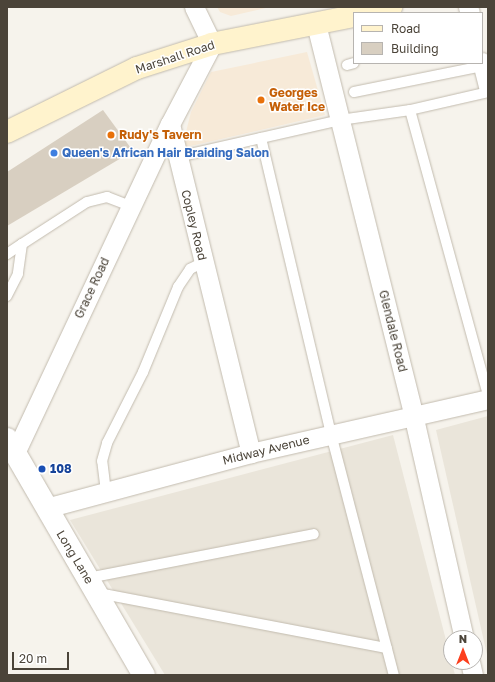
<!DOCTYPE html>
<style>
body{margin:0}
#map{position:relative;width:495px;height:682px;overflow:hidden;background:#f6f3ec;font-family:"Golos Text",sans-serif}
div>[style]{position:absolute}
.residential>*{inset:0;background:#eae5da}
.commercial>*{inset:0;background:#f7ead8}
.building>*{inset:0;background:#d8cfc1}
.roads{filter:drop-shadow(0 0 1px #c2bbae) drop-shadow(0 0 1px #c2bbae)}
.service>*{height:10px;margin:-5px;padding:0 5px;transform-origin:5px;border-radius:5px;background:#fff}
.minor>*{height:19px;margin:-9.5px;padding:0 9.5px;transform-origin:9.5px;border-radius:9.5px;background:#fff}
.tertiary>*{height:22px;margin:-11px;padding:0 11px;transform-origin:11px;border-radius:11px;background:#fff}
.secondary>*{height:22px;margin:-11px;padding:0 11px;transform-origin:11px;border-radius:11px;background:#fff3cd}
.dots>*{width:11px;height:11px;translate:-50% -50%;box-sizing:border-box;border:2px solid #fff;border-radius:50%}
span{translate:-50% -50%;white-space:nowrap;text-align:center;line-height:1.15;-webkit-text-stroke:3px #fff;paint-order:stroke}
.street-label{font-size:12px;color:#4b4439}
.food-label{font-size:12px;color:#c56008;font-weight:700}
.left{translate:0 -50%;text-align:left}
.shop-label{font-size:12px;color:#366cbe;font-weight:700}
.transit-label{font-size:12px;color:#164399;font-weight:700}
.frame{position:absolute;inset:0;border:8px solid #4b4439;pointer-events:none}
.legend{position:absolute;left:353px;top:12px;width:130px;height:52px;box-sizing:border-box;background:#fff;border:1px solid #b7b4b0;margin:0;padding:5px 7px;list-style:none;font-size:12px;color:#4b4439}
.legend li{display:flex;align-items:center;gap:8px;height:20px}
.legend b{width:20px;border:1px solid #b7b4b0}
.north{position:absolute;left:443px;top:630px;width:40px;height:40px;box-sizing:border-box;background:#fff;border:1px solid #b7b4b0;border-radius:50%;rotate:0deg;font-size:11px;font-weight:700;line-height:16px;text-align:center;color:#4b4439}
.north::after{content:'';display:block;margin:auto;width:14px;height:18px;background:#fc3f1d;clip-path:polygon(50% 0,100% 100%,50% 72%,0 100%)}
.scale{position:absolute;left:12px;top:652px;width:57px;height:18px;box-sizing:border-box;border:2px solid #4b4439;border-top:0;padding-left:5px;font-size:12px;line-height:14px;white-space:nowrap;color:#4b4439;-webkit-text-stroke:3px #fff;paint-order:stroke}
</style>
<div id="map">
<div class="residential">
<div style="clip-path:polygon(488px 416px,488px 659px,436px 430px)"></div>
<div style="clip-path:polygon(393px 435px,455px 675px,165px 675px,70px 520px)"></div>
</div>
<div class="commercial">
<div style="clip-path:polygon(217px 7px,270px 7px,231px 16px,220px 12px)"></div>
<div style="clip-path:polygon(307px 52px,325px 115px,182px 148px,191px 112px,211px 72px)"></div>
</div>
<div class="building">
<div style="clip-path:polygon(103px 110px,133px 151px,7px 226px,7px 172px)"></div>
</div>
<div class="roads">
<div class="service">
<div style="left:347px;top:65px;width:7px;rotate:-16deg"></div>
<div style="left:354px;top:92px;width:132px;rotate:-11.4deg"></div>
<div style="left:410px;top:110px;width:296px;rotate:74.7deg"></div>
<div style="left:261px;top:138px;width:304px;rotate:76.7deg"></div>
<div style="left:331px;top:434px;width:249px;rotate:75.4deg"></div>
<div style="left:177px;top:157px;width:167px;rotate:-12.8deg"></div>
<div style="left:340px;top:120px;width:71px;rotate:-8.1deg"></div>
<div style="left:410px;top:110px;width:80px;rotate:-13deg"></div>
<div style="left:22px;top:244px;width:77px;rotate:-32.9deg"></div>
<div style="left:87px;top:202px;width:21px;rotate:-14deg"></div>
<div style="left:107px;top:197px;width:26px;rotate:21deg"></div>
<div style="left:7px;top:254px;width:18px;rotate:-34deg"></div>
<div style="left:22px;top:244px;width:30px;rotate:98deg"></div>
<div style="left:18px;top:274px;width:25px;rotate:117deg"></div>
<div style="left:106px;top:492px;width:31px;rotate:-97deg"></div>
<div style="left:102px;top:461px;width:19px;rotate:-74deg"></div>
<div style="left:107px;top:443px;width:80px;rotate:-63.1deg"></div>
<div style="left:143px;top:372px;width:92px;rotate:-67.6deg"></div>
<div style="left:178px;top:287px;width:22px;rotate:-56deg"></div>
<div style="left:190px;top:269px;width:16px;rotate:-27deg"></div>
<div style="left:88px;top:578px;width:230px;rotate:-11deg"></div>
<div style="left:98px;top:593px;width:294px;rotate:10.8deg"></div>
</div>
<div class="minor">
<div style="left:468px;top:7px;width:6px;rotate:72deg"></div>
<div style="left:316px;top:24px;width:402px;rotate:76deg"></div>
<div style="left:413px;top:414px;width:230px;rotate:77.2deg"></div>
<div style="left:482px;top:62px;width:25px;rotate:76deg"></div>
<div style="left:170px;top:124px;width:339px;rotate:76.2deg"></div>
<div style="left:15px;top:453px;width:364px;rotate:-64.8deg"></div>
<div style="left:170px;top:124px;width:90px;rotate:-62.3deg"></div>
<div style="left:212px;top:44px;width:41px;rotate:-115.9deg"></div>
<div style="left:46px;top:508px;width:212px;rotate:-15deg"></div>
<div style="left:251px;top:453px;width:243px;rotate:-12.8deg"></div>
<div style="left:470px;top:662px;width:13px;rotate:77deg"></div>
</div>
<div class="tertiary">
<div style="left:7px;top:439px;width:273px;rotate:59.9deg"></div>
</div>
<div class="secondary">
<div style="left:365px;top:13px;width:27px;rotate:-13deg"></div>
<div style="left:7px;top:132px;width:145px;rotate:-26.2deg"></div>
<div style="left:137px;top:68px;width:79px;rotate:-17.7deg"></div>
<div style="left:212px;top:44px;width:145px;rotate:-11.2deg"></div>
</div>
</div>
<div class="dots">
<div style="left:261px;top:100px;background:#e8710a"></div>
<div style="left:111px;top:135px;background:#e8710a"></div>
<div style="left:54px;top:153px;background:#3f7fe0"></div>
<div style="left:42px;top:469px;background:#1a4fb4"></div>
</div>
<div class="street-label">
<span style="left:175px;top:57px;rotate:-18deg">Marshall Road</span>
<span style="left:194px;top:225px;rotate:76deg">Copley Road</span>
<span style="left:92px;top:288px;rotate:-65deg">Grace Road</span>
<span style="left:393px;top:331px;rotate:76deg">Glendale Road</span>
<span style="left:266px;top:450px;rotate:-14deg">Midway Avenue</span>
<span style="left:75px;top:557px;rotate:59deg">Long Lane</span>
</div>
<div class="food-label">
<span class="left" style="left:269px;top:100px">Georges<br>Water Ice</span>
<span class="left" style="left:119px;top:135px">Rudy's Tavern</span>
</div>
<div class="shop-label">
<span class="left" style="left:62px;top:153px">Queen's African Hair Braiding Salon</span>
</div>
<div class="transit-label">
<span class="left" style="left:50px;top:469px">108</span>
</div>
<div class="frame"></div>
<ul class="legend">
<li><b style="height:5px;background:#fff3cd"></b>Road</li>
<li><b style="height:11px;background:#d8cfc1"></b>Building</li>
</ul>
<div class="north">N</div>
<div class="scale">20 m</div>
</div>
